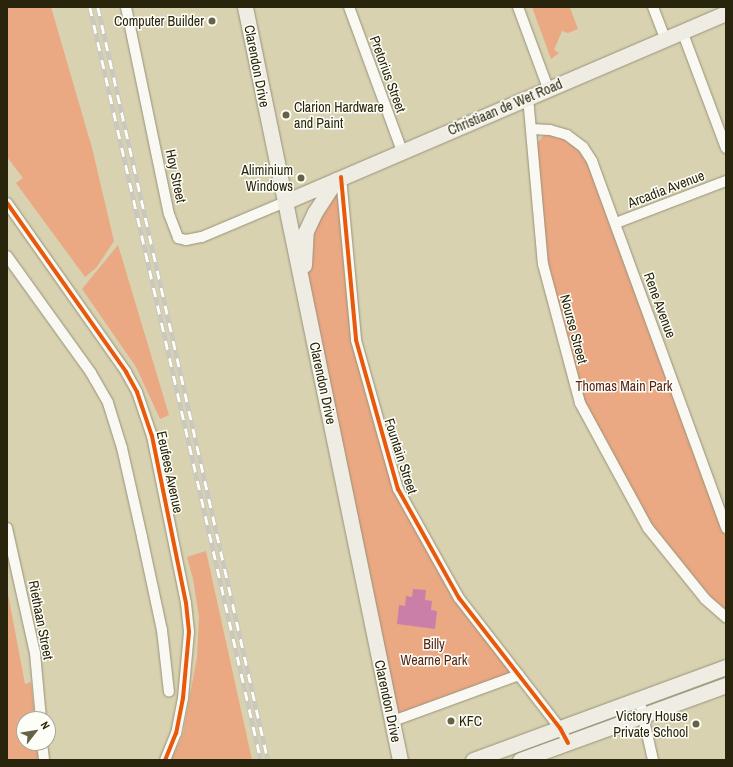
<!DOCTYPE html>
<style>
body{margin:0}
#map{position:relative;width:733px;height:767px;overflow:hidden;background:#d8d2b1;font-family:"Archivo Narrow",sans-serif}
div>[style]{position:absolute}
.green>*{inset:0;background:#eaa883}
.water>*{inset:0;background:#ca7fa9}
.roads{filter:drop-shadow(0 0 1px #979278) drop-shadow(0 0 1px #979278)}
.street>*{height:10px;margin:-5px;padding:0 5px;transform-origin:5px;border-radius:5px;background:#f9f8f3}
.secondary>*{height:15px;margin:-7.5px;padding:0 7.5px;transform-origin:7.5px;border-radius:7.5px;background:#eeece3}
.rail>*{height:4.5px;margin-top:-2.25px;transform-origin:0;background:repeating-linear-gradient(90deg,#fefef8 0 9px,#cac8be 0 18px);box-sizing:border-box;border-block:1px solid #cac8be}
.cycleway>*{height:4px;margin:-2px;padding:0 2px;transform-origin:2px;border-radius:2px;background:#e8590c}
.dots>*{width:11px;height:11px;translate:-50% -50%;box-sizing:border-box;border:2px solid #fefef8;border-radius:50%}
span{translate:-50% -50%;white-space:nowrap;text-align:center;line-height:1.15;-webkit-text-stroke:3px #fefef8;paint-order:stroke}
.poi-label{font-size:14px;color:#29250c}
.right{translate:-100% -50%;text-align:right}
.left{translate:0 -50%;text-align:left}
.street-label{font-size:14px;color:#29250c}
.park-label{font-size:14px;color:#552615}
.frame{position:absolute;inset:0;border:8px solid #29250c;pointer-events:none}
.north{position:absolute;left:16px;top:711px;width:40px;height:40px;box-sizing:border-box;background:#fefef8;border:1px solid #a9a79a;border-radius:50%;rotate:59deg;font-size:11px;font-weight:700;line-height:16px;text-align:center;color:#29250c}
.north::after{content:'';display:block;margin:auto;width:14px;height:18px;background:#666246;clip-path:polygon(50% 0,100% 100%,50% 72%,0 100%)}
</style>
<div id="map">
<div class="green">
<div style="clip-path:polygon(7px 7px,51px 7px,92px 148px,114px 241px,96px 268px,85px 277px,16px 183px,23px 178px,7px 157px)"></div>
<div style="clip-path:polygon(532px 7px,570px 8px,578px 29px,568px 33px,562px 31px,554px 50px,559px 53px,551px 59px)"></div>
<div style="clip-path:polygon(545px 134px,560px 136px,584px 154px,726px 538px,726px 614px,651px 527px,583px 403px,547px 267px,536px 144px)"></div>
<div style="clip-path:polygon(338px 184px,349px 309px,399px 497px,514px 673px,397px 717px,307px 276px,308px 241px)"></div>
<div style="clip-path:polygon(118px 245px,169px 415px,160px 419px,136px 367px,82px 289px)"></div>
<div style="clip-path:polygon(206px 551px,252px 760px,171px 760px,183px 734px,197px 657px,199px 617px,193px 579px,187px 557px)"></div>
<div style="clip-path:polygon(7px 589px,25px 684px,31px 682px,35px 719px,24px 719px,24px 743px,37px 743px,39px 760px,7px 760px)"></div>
</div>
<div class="water">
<div style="clip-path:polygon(413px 589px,426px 590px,425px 600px,432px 601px,431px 610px,437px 611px,435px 629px,397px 624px,399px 605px,405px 606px,406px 596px,412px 597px)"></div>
</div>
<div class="roads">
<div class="street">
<div style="left:126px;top:7px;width:211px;rotate:78.3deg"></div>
<div style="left:169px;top:214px;width:26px;rotate:69deg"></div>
<div style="left:178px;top:238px;width:8px;rotate:14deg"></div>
<div style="left:186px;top:240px;width:16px;rotate:-11deg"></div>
<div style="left:202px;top:237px;width:90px;rotate:-22.9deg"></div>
<div style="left:349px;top:7px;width:153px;rotate:69.8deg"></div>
<div style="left:518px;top:7px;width:86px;rotate:69.7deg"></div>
<div style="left:653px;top:7px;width:33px;rotate:69deg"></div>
<div style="left:682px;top:31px;width:125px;rotate:69.4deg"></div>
<div style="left:528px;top:97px;width:168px;rotate:84.9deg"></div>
<div style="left:543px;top:264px;width:144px;rotate:75.1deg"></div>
<div style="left:580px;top:403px;width:142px;rotate:61.5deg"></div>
<div style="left:648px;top:528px;width:91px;rotate:51.2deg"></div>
<div style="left:705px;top:599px;width:28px;rotate:41deg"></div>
<div style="left:531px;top:129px;width:19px;rotate:3deg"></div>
<div style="left:550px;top:130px;width:18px;rotate:16deg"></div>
<div style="left:567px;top:135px;width:20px;rotate:37deg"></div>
<div style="left:583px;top:147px;width:17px;rotate:57deg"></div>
<div style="left:592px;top:161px;width:391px;rotate:69.9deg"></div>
<div style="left:341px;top:177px;width:164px;rotate:84.7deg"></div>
<div style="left:356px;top:340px;width:155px;rotate:74.3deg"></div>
<div style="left:398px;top:489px;width:125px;rotate:60.8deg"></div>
<div style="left:459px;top:598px;width:165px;rotate:52.2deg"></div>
<div style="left:560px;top:728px;width:17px;rotate:62deg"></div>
<div style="left:7px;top:203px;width:207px;rotate:54.8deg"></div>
<div style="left:126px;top:372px;width:23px;rotate:61deg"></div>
<div style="left:137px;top:392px;width:46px;rotate:71.2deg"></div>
<div style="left:152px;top:436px;width:170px;rotate:78.5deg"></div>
<div style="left:186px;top:603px;width:29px;rotate:84deg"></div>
<div style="left:189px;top:632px;width:66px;rotate:95.2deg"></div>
<div style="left:183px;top:698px;width:36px;rotate:101deg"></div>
<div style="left:176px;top:733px;width:29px;rotate:112deg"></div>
<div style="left:616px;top:223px;width:118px;rotate:-20.9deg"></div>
<div style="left:7px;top:256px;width:144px;rotate:54.3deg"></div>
<div style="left:91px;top:373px;width:34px;rotate:60deg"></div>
<div style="left:108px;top:403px;width:47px;rotate:72.7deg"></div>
<div style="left:122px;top:448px;width:91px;rotate:77.3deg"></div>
<div style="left:142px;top:537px;width:95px;rotate:77.9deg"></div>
<div style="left:162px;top:630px;width:62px;rotate:83.6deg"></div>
<div style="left:7px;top:528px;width:128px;rotate:77.4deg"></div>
<div style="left:35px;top:653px;width:66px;rotate:84.8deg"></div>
<div style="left:639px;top:698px;width:64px;rotate:77.3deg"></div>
<div style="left:393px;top:721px;width:134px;rotate:-20.1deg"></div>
<div style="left:42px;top:743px;width:17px;rotate:83deg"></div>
</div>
<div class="secondary">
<div style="left:245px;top:7px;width:769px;rotate:78.37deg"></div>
<div style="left:285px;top:202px;width:480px;rotate:-23.2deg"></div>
<div style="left:304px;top:265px;width:34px;rotate:-87deg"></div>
<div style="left:306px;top:231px;width:21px;rotate:-65deg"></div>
<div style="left:315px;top:212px;width:38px;rotate:-57deg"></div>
<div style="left:473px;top:760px;width:270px;rotate:-20.2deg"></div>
<div style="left:520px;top:760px;width:219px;rotate:-20deg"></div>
</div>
</div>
<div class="rail">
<div style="left:90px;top:7px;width:772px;rotate:77.21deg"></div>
<div style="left:98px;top:7px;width:772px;rotate:77.28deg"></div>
</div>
<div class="cycleway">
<div style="left:341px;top:177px;width:164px;rotate:84.7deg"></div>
<div style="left:356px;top:340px;width:155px;rotate:74.3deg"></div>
<div style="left:398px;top:489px;width:125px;rotate:60.8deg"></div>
<div style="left:459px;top:598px;width:165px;rotate:52.2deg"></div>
<div style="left:560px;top:728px;width:17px;rotate:62deg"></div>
<div style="left:7px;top:203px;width:207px;rotate:54.8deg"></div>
<div style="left:126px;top:372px;width:23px;rotate:61deg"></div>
<div style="left:137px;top:392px;width:46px;rotate:71.2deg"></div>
<div style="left:152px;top:436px;width:170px;rotate:78.5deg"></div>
<div style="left:186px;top:603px;width:29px;rotate:84deg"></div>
<div style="left:189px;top:632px;width:66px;rotate:95.2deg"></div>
<div style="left:183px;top:698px;width:36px;rotate:101deg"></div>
<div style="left:176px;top:733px;width:29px;rotate:112deg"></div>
</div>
<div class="dots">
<div style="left:212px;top:21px;background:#666246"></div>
<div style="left:286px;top:115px;background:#666246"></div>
<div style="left:301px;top:178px;background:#666246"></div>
<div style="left:451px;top:721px;background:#666246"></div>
<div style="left:696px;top:724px;background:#666246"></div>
</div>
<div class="poi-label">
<span class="right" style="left:204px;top:21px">Computer Builder</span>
<span class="left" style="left:294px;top:115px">Clarion Hardware<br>and Paint</span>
<span class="right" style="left:293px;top:178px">Aliminium<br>Windows</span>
<span class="right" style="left:688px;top:724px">Victory House<br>Private School</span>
<span class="left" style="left:459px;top:721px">KFC</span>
</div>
<div class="street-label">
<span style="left:257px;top:66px;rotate:79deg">Clarendon Drive</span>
<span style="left:388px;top:74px;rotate:70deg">Pretorius Street</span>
<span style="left:505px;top:107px;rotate:-23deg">Christiaan de Wet Road</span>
<span style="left:176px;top:176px;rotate:78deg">Hoy Street</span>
<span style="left:666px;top:189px;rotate:-21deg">Arcadia Avenue</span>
<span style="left:660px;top:305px;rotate:70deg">Rene Avenue</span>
<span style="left:574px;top:329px;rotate:75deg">Nourse Street</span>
<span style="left:323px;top:383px;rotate:78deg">Clarendon Drive</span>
<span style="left:401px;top:456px;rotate:72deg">Fountain Street</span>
<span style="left:170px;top:472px;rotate:78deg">Eeufees Avenue</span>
<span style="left:41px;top:620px;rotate:79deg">Riethaan Street</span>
<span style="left:388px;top:701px;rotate:78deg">Clarendon Drive</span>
</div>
<div class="park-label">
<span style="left:624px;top:386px">Thomas Main Park</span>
<span style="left:434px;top:652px">Billy<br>Wearne Park</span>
</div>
<div class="frame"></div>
<div class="north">N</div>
</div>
